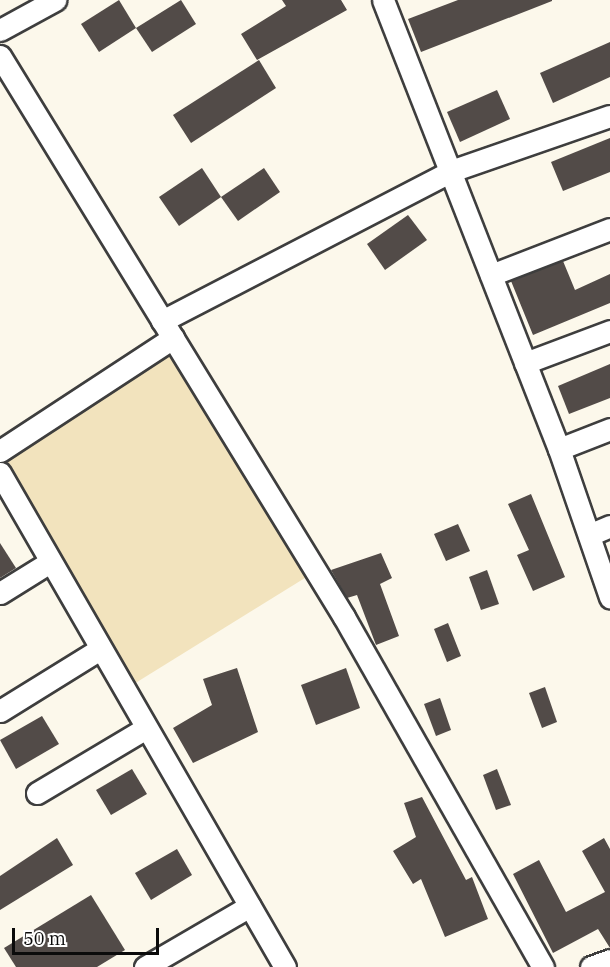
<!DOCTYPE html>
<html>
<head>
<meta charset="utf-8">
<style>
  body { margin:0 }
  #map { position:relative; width:610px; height:967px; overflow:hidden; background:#fcf8eb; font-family:"IBM Plex Serif",serif }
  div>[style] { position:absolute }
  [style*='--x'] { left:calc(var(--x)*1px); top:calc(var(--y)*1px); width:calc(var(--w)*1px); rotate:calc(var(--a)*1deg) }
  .sand>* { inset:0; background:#f2e3bd }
  .building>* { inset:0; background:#524b48 }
  .roads { filter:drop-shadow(2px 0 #3e3e3e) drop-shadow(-2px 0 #3e3e3e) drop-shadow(0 2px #3e3e3e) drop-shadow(0 -2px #3e3e3e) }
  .street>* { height:21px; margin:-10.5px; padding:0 10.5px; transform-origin:10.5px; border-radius:10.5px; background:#fff }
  span { translate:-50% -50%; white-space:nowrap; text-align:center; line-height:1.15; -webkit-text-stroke:6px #fff; paint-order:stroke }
  .scale { position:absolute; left:12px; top:928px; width:147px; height:27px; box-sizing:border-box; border:3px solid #0b0b0b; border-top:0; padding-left:8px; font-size:18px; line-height:21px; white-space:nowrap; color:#0b0b0b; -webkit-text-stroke:4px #fff; paint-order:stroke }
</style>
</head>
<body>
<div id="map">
  <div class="sand">
    <i style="clip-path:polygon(173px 338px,313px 573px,129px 687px,0 471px,0 451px)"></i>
  </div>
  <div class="building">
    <i style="clip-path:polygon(119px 0,136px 28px,99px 52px,81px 24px)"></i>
    <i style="clip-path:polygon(181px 0,196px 24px,152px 52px,136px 28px)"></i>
    <i style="clip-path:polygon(282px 0,341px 0,347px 10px,257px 60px,241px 34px,286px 6px)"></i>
    <i style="clip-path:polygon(458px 0,552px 0,552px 1px,421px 52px,408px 19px)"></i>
    <i style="clip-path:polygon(610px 42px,610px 77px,553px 103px,540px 73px)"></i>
    <i style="clip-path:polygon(259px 60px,276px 88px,191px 143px,173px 115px)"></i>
    <i style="clip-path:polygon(497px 90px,510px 119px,460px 142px,447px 112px)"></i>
    <i style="clip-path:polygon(610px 138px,610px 172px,563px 191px,551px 162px)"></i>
    <i style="clip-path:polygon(202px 168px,221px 197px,179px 226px,159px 197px)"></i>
    <i style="clip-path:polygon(264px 168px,280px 192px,238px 221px,221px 197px)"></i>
    <i style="clip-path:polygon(408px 215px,427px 240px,385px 270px,367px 244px)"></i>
    <i style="clip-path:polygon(563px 261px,575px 290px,610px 274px,610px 303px,533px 335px,511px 281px)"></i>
    <i style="clip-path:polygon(610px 364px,610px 398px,569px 414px,558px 386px)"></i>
    <i style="clip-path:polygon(531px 494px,565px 577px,533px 591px,517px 555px,529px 550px,508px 504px)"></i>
    <i style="clip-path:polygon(458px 524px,470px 551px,446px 561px,434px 534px)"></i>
    <i style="clip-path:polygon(0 543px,16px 568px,0 578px)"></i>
    <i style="clip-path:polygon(381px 553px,392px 578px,380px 584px,399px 636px,376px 645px,357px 595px,347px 598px,331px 570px)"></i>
    <i style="clip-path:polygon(487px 570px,499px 604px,481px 610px,469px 577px)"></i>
    <i style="clip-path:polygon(448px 623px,461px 656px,447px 662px,434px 629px)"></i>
    <i style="clip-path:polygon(237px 668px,258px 732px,193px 763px,173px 728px,212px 705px,203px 679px)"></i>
    <i style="clip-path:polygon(346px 668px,360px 708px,316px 725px,301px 685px)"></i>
    <i style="clip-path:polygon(545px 687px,557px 722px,542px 728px,529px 693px)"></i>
    <i style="clip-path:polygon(440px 698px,451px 730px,436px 736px,424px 704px)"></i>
    <i style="clip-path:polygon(42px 716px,59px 744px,16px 769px,0 740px)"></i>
    <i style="clip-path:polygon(132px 769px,147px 794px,111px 815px,96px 790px)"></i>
    <i style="clip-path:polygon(497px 769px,511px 805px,496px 810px,483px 775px)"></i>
    <i style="clip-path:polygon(422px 797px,466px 880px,472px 877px,488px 919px,445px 937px,421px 879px,413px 884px,393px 851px,416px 837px,404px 803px)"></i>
    <i style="clip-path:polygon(57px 838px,73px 865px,0 910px,0 876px)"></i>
    <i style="clip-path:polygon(604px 838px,610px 849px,610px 948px,598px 929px,553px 953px,513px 874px,539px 860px,566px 912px,605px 892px,582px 851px)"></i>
    <i style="clip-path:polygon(177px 849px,192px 875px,151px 900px,135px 873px)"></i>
    <i style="clip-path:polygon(91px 895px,125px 950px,97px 967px,16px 967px,4px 948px)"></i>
  </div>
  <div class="roads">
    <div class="street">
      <i style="--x:383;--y:0;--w:482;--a:68.6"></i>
      <i style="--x:559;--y:449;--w:157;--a:71"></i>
      <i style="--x:0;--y:30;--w:63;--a:-28.6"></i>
      <i style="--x:0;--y:56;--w:658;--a:58.48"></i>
      <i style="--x:344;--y:617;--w:403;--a:60.4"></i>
      <i style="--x:491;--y:275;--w:128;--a:-21.1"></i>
      <i style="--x:162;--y:321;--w:326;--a:-27.4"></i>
      <i style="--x:451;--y:171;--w:168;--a:-19.1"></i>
      <i style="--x:525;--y:363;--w:91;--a:-20.6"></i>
      <i style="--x:559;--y:449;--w:55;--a:-21.4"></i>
      <i style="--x:0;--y:451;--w:207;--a:-33.2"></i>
      <i style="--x:0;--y:473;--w:570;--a:60.02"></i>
      <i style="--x:589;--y:535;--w:23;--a:-23"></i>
      <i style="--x:0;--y:593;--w:59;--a:-31.8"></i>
      <i style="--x:0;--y:711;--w:118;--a:-31.8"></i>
      <i style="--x:37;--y:793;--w:127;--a:-30.8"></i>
      <i style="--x:145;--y:967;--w:121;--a:-30.2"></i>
      <i style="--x:591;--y:967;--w:20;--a:-20"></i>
    </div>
  </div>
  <div class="scale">50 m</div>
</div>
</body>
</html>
